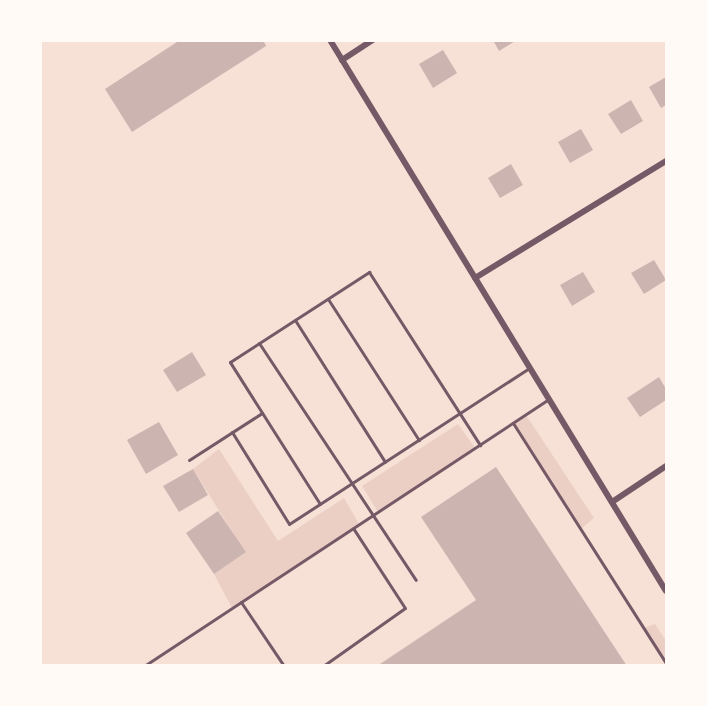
<!DOCTYPE html>
<html>
<head>
<meta charset="utf-8">
<style>
  body { margin:0 }
  #map { position:relative; width:707px; height:706px; overflow:hidden; background:#f7e1d7; font-family:"Open Sans",sans-serif }
  div>[style] { position:absolute }
  [style*='--x'] { left:calc(var(--x)*1px); top:calc(var(--y)*1px); width:calc(var(--w)*1px); rotate:calc(var(--a)*1deg) }
  .green>* { inset:0; background:#ebcfc5 }
  .building>* { inset:0; background:#ccb4b1 }
  .service>* { height:3px; margin:-1.5px; padding:0 1.5px; transform-origin:1.5px; border-radius:1.5px; background:#755966 }
  .minor>* { height:6px; margin:-3px; padding:0 3px; transform-origin:3px; border-radius:3px; background:#755966 }
  span { translate:-50% -50%; white-space:nowrap; text-align:center; line-height:1.15; -webkit-text-stroke:4.5px #fffaf5; paint-order:stroke }
  .frame { position:absolute; inset:0; border:42px solid #fffaf5; pointer-events:none }
</style>
</head>
<body>
<div id="map">
  <div class="green">
    <i style="clip-path:polygon(526px 415px,594px 518px,581px 529px,513px 423px)"></i>
    <i style="clip-path:polygon(458px 424px,475px 448px,378px 512px,362px 486px)"></i>
    <i style="clip-path:polygon(219px 449px,278px 541px,344px 498px,359px 524px,232px 608px,214px 574px,245px 552px,193px 469px)"></i>
    <i style="clip-path:polygon(655px 624px,666px 641px,666px 663px,644px 628px)"></i>
  </div>
  <div class="building">
    <i style="clip-path:polygon(180px 40px,263px 40px,266px 46px,132px 132px,105px 89px)"></i>
    <i style="clip-path:polygon(493px 40px,517px 40px,499px 51px)"></i>
    <i style="clip-path:polygon(443px 50px,457px 73px,433px 88px,419px 64px)"></i>
    <i style="clip-path:polygon(666px 77px,666px 105px,661px 108px,649px 87px)"></i>
    <i style="clip-path:polygon(631px 100px,643px 121px,621px 134px,608px 114px)"></i>
    <i style="clip-path:polygon(581px 129px,593px 150px,570px 163px,558px 142px)"></i>
    <i style="clip-path:polygon(511px 164px,523px 185px,500px 198px,488px 178px)"></i>
    <i style="clip-path:polygon(654px 260px,666px 280px,644px 294px,631px 273px)"></i>
    <i style="clip-path:polygon(583px 272px,595px 292px,572px 306px,560px 285px)"></i>
    <i style="clip-path:polygon(192px 352px,206px 375px,177px 392px,163px 370px)"></i>
    <i style="clip-path:polygon(659px 377px,666px 389px,666px 400px,640px 417px,627px 398px)"></i>
    <i style="clip-path:polygon(159px 422px,178px 455px,146px 474px,127px 440px)"></i>
    <i style="clip-path:polygon(496px 467px,627px 666px,377px 666px,476px 600px,421px 517px)"></i>
    <i style="clip-path:polygon(193px 469px,208px 495px,179px 512px,163px 486px)"></i>
    <i style="clip-path:polygon(218px 511px,246px 552px,214px 574px,186px 533px)"></i>
  </div>
  <div class="service">
    <i style="--x:328;--y:299;--w:168;--a:57.2"></i>
    <i style="--x:295;--y:320;--w:168;--a:57.6"></i>
    <i style="--x:259;--y:343;--w:284;--a:56.5"></i>
    <i style="--x:513;--y:423;--w:285;--a:57.5"></i>
    <i style="--x:232;--y:432;--w:108;--a:58.2"></i>
    <i style="--x:289;--y:524;--w:286;--a:-33"></i>
    <i style="--x:189;--y:460;--w:87;--a:-32.8"></i>
    <i style="--x:320;--y:504;--w:168;--a:-122.4"></i>
    <i style="--x:230;--y:362;--w:166;--a:-32.9"></i>
    <i style="--x:369;--y:272;--w:206;--a:57.3"></i>
    <i style="--x:241;--y:602;--w:77;--a:56.1"></i>
    <i style="--x:144;--y:666;--w:484;--a:-33.4"></i>
    <i style="--x:323;--y:666;--w:100;--a:-35.3"></i>
    <i style="--x:405;--y:608;--w:95;--a:-123"></i>
  </div>
  <div class="minor">
    <i style="--x:330;--y:40;--w:645;--a:58.63"></i>
    <i style="--x:342;--y:60;--w:37;--a:-33"></i>
    <i style="--x:475;--y:278;--w:224;--a:-31.5"></i>
    <i style="--x:612;--y:502;--w:65;--a:-33.7"></i>
  </div>
  <div class="frame"></div>
</div>
</body>
</html>
